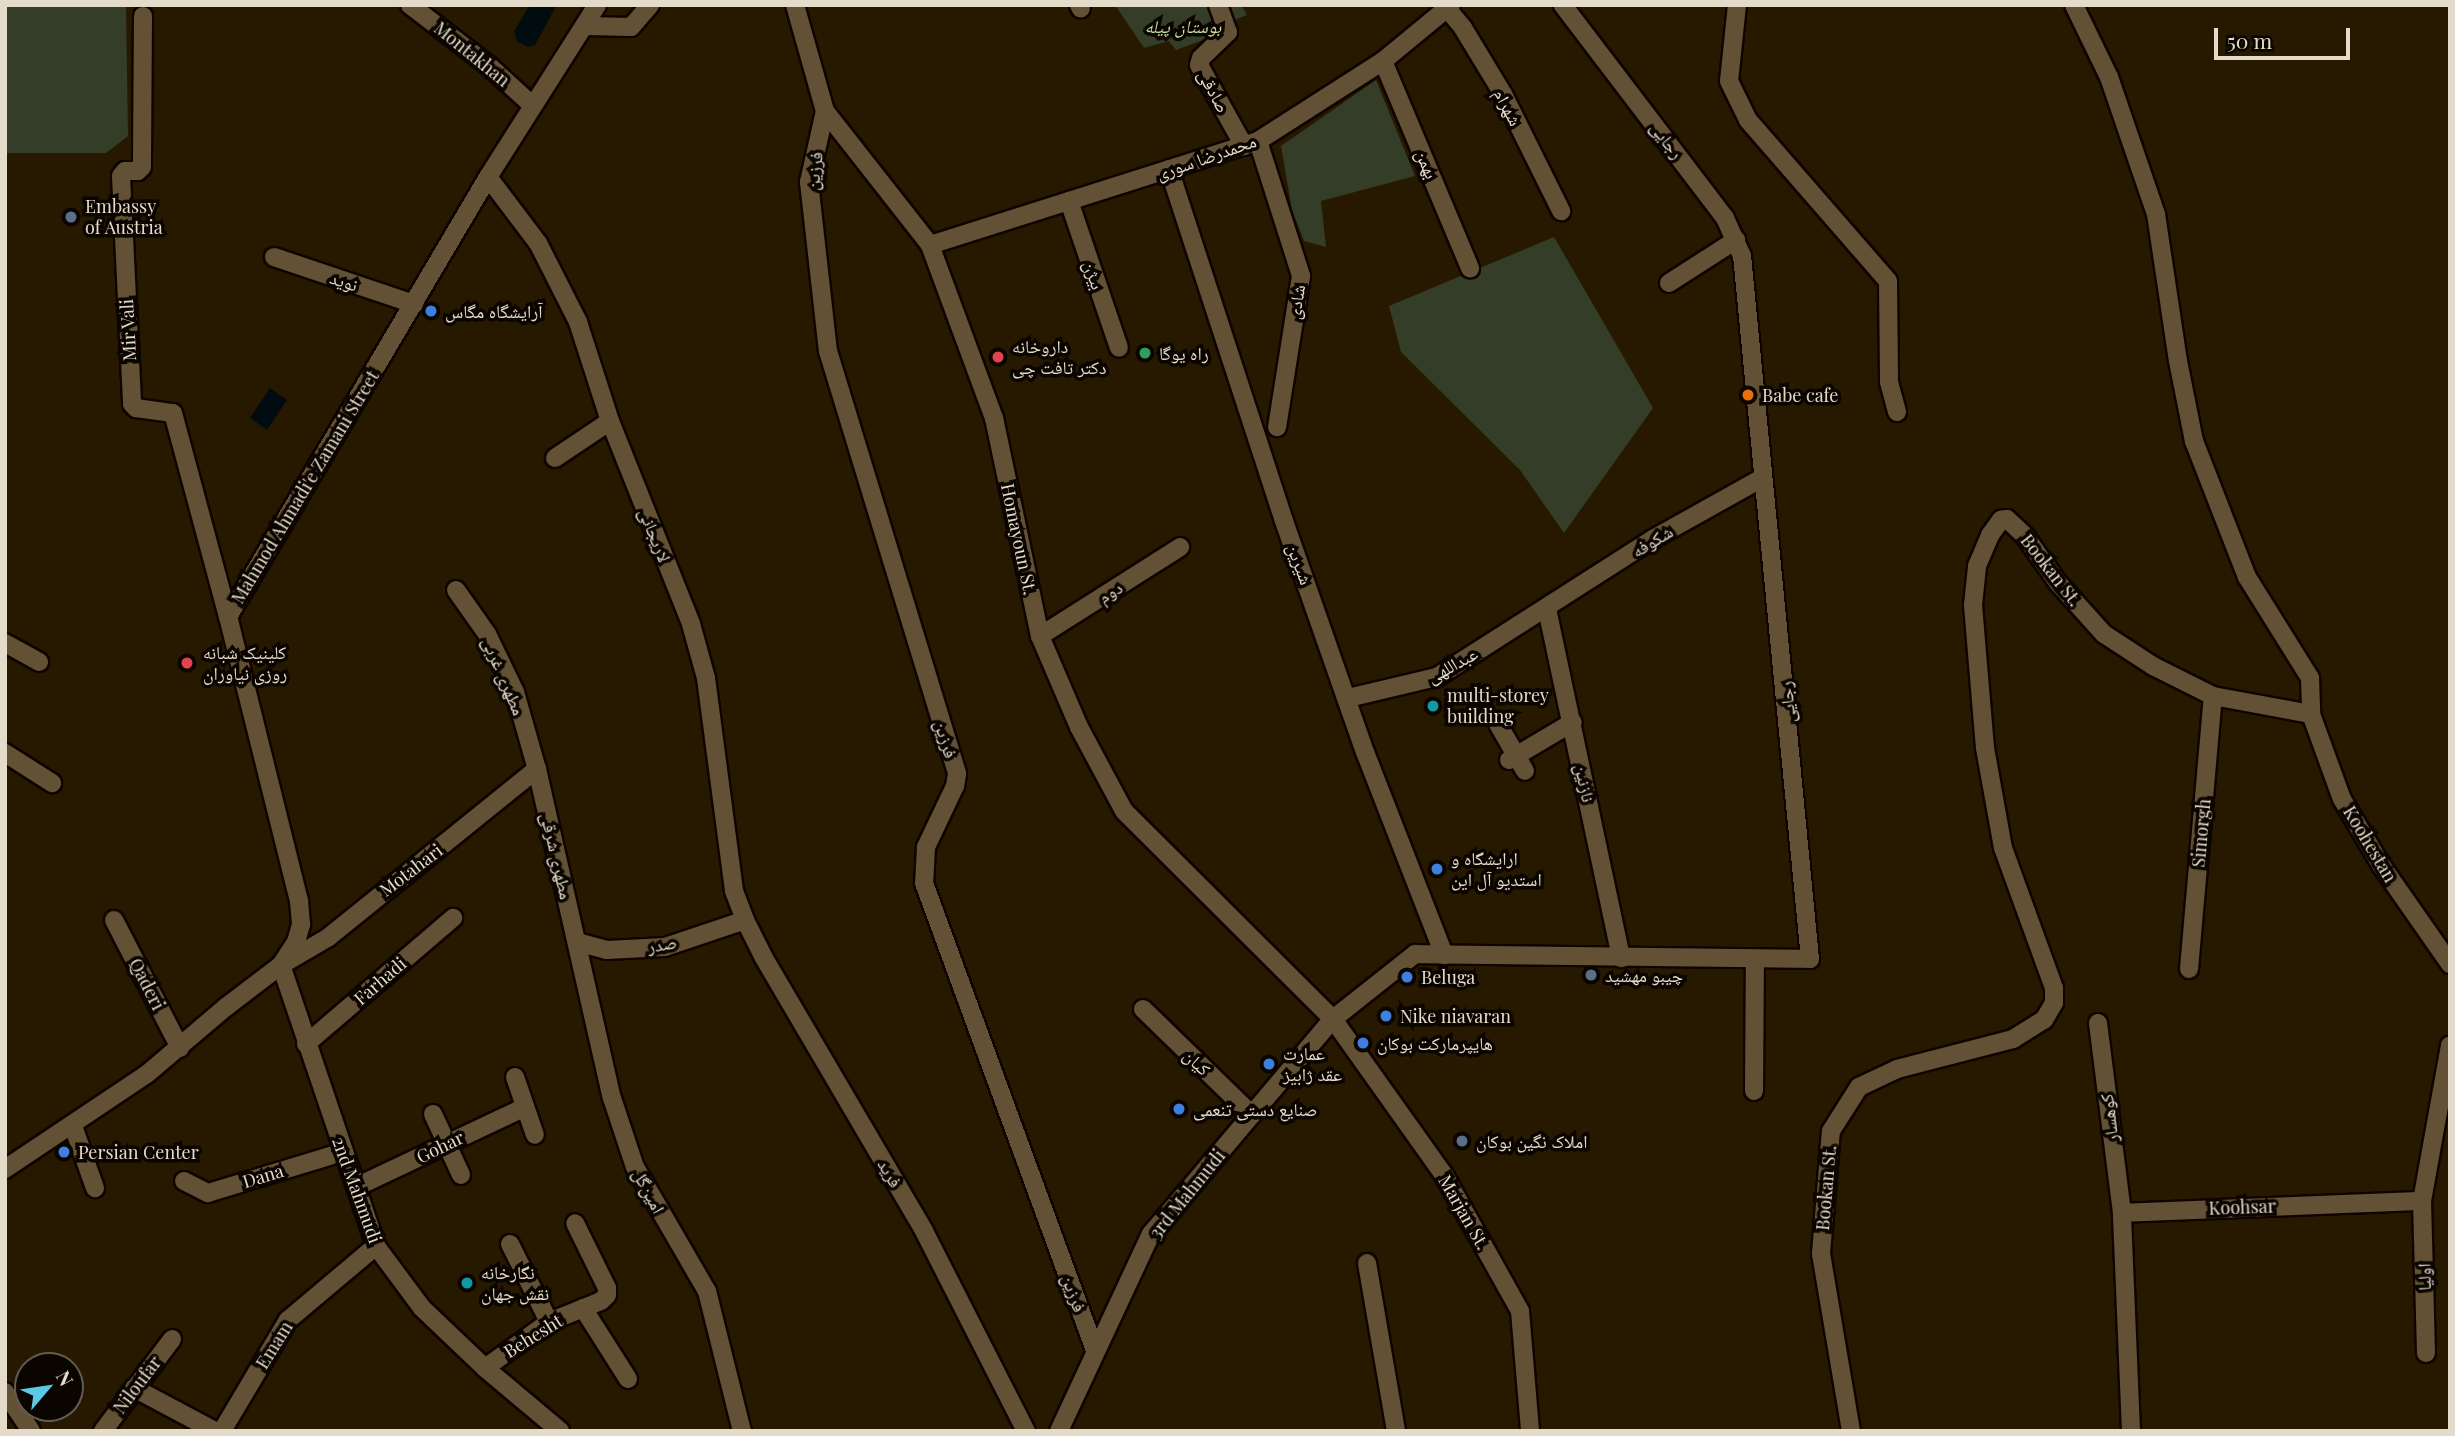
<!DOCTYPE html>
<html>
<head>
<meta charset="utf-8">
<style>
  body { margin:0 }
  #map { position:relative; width:2455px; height:1436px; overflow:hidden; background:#271800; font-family:"Playfair Display","Noto Naskh Arabic",serif }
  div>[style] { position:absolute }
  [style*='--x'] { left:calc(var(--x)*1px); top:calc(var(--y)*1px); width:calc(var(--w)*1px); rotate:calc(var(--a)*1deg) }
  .green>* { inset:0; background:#343d27 }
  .water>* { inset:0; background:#000c10 }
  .roads { filter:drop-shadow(2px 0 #0f0400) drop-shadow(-2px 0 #0f0400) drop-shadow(0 2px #0f0400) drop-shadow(0 -2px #0f0400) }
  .minor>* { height:18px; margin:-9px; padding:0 9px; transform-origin:9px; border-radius:9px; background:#625134 }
  .dots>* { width:19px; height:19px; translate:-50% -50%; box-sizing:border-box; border:4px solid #0b0500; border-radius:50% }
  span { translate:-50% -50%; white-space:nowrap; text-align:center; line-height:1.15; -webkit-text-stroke:7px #0b0500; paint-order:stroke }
  .park-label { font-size:18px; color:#c7dea4; font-style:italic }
  .street-label { font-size:18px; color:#e5dbcb }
  .poi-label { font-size:18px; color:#e5dbcb }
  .left { translate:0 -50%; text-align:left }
  .frame { position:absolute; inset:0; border:7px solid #e5dbcb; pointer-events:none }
  .north { position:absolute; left:14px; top:1352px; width:70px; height:70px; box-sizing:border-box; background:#0b0500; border:2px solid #625b51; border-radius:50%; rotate:61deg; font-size:19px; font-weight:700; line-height:28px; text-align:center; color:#e5dbcb }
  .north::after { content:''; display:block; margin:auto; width:24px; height:32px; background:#5ac8e6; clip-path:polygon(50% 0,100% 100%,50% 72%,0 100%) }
  .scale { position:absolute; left:2214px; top:28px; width:136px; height:32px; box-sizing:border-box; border:4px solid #e5dbcb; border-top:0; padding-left:9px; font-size:21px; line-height:24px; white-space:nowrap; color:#e5dbcb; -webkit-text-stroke:5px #0b0500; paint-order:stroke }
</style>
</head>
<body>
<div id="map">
  <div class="green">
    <i style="clip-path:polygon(5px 5px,126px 5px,128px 136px,106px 153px,5px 153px)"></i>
    <i style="clip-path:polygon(1115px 5px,1241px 5px,1247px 15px,1229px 22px,1225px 32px,1176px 50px,1169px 41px,1144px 48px)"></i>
    <i style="clip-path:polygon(1376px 80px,1415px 176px,1321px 201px,1326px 247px,1304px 241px,1292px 210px,1281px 146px)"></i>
    <i style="clip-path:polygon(1554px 237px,1653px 408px,1564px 533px,1520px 470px,1401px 352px,1389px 306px)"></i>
  </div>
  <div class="water">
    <i style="clip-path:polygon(530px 5px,556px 6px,535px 45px,528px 47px,517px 41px,514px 31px)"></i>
    <i style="clip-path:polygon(270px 388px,287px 400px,267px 430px,250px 418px)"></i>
  </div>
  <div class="roads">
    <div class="minor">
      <i style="--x:410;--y:5;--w:97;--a:37.5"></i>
      <i style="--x:487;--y:64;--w:61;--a:42.3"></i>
      <i style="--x:795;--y:5;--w:110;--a:74.2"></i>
      <i style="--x:825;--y:111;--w:170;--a:51.9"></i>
      <i style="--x:930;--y:245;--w:184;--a:69.7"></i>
      <i style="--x:994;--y:418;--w:223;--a:78.1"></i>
      <i style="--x:1040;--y:636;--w:99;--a:66.8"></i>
      <i style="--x:1079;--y:727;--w:95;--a:61.8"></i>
      <i style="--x:1124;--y:811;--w:295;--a:44.9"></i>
      <i style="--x:1333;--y:1019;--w:191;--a:54.6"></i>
      <i style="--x:1444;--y:1175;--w:156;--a:60.8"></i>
      <i style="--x:1520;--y:1311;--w:120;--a:85.2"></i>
      <i style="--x:1079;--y:5;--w:4;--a:63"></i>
      <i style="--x:1218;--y:5;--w:29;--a:70"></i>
      <i style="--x:1228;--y:32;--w:37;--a:136"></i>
      <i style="--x:1201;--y:58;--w:7;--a:106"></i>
      <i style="--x:1199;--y:65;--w:93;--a:60.9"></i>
      <i style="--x:1444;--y:5;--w:30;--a:50"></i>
      <i style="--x:1463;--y:28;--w:77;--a:58.8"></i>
      <i style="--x:1503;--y:94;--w:131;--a:63.6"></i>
      <i style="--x:1737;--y:5;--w:76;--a:96"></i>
      <i style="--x:1729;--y:81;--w:43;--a:64"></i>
      <i style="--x:1748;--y:120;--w:213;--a:49"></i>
      <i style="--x:1888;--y:281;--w:101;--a:89.4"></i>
      <i style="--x:1889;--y:382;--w:31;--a:75"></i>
      <i style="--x:2074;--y:5;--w:80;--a:64.1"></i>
      <i style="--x:2109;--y:77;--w:145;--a:71.1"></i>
      <i style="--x:2156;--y:214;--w:149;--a:81.5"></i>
      <i style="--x:2178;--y:361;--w:82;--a:78.7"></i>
      <i style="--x:2194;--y:441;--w:146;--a:68.7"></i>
      <i style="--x:2247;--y:577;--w:119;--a:58"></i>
      <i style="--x:2310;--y:678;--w:36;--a:88"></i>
      <i style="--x:2311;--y:714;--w:90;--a:70"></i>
      <i style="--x:2342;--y:799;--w:77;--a:59.4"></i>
      <i style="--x:2381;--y:865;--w:121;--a:55.1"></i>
      <i style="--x:143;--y:16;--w:151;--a:90.4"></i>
      <i style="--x:142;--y:167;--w:6;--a:135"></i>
      <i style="--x:138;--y:171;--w:13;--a:180"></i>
      <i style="--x:125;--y:171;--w:6;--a:129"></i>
      <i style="--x:121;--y:176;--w:228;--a:87.2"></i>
      <i style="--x:132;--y:404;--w:6;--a:45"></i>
      <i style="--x:136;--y:408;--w:37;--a:8"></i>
      <i style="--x:173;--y:413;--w:211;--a:74.9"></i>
      <i style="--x:585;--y:26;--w:46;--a:1.2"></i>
      <i style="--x:631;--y:27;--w:29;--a:-49"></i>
      <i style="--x:1383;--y:61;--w:225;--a:67.2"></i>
      <i style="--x:825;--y:111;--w:73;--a:102.7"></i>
      <i style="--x:809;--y:182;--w:170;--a:83.6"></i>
      <i style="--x:828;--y:351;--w:442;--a:73"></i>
      <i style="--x:957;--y:774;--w:12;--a:99"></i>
      <i style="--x:955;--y:786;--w:68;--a:115.4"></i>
      <i style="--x:926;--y:847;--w:36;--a:93"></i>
      <i style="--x:924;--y:883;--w:497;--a:69.9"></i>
      <i style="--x:1258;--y:141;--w:142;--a:72.3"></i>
      <i style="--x:1301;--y:276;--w:153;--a:99"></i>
      <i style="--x:1169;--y:169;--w:370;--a:71.9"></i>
      <i style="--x:1284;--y:521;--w:245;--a:70.7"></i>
      <i style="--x:1365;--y:752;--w:218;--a:68.7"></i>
      <i style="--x:488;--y:177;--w:83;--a:52.9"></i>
      <i style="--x:538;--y:243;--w:89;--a:63.1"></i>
      <i style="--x:578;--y:322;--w:104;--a:72.1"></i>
      <i style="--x:610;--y:421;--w:219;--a:68.2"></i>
      <i style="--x:691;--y:624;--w:56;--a:74.5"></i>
      <i style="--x:706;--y:678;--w:215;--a:82.5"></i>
      <i style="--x:734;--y:891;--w:31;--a:69"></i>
      <i style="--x:745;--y:920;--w:42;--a:63.4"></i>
      <i style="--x:764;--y:958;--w:316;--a:59.6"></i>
      <i style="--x:924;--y:1231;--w:225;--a:63"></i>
      <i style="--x:1069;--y:201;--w:155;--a:71.2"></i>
      <i style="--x:930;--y:245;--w:344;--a:-17.6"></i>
      <i style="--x:1258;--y:141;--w:148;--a:-32.6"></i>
      <i style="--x:1383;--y:61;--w:88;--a:-39.5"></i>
      <i style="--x:274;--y:257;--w:148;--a:18.6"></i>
      <i style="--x:1669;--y:283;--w:80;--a:-32.7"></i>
      <i style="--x:555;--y:458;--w:66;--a:-33.9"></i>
      <i style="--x:456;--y:590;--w:54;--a:54.8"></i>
      <i style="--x:487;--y:634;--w:64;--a:64.2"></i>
      <i style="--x:515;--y:692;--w:80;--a:74.1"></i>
      <i style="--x:537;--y:769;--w:337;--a:77.2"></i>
      <i style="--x:612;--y:1098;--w:73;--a:71.6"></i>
      <i style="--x:635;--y:1167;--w:143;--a:59.9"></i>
      <i style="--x:707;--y:1291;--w:144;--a:76"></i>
      <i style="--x:1547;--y:609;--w:357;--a:78"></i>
      <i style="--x:1040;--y:636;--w:166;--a:-32.4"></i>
      <i style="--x:5;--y:643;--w:39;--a:29"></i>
      <i style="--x:1348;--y:698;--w:91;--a:-13.3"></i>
      <i style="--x:1437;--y:677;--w:256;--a:-32.6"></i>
      <i style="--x:1653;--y:539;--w:125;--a:-29.2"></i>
      <i style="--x:1498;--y:724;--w:54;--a:60.1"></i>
      <i style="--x:5;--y:753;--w:56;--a:32.6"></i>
      <i style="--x:1509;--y:760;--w:74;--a:-30.7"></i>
      <i style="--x:537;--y:769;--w:267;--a:141.1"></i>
      <i style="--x:329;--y:937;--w:56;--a:149.7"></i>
      <i style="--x:281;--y:965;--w:297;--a:71.3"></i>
      <i style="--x:376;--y:1246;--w:77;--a:53.4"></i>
      <i style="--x:422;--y:1308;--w:87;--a:43.6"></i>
      <i style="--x:485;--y:1368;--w:98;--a:40"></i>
      <i style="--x:114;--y:920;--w:144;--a:62.7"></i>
      <i style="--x:577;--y:942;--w:31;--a:15"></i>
      <i style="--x:607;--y:950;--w:58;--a:-3"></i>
      <i style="--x:665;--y:947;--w:84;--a:-18.6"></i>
      <i style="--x:2189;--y:969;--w:274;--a:-85"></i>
      <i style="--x:1143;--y:1009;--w:152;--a:44.2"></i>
      <i style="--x:2098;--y:1023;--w:192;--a:82.8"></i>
      <i style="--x:306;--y:1044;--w:194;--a:-40.6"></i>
      <i style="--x:515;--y:1077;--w:61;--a:71"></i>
      <i style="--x:1754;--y:1091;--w:132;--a:-89.6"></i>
      <i style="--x:433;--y:1114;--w:67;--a:65.3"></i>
      <i style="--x:73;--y:1126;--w:66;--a:70.5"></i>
      <i style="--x:5;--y:1169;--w:171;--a:-33.8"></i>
      <i style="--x:147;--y:1074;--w:104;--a:-40.3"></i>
      <i style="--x:226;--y:1007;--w:69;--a:-37.4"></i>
      <i style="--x:281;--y:965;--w:27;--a:-57"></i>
      <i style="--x:296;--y:942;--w:19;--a:-74"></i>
      <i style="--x:301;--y:924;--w:23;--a:-95"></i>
      <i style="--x:299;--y:901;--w:293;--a:-104"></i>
      <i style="--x:228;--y:617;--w:511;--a:-59.42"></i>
      <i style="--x:488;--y:177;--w:204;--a:-57.6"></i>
      <i style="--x:184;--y:1181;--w:27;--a:27"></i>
      <i style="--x:208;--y:1193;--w:141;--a:-16.9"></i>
      <i style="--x:356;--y:1187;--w:187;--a:-25.3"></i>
      <i style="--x:510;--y:1244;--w:87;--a:63.4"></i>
      <i style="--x:1367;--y:1263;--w:170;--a:80.2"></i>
      <i style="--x:583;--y:1308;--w:84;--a:57.6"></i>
      <i style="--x:2426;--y:1353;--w:152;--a:-91.5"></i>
      <i style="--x:2422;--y:1201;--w:158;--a:-79.8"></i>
      <i style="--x:485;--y:1368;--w:79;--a:-35.7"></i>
      <i style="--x:549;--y:1322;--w:56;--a:-22"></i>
      <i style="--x:601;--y:1301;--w:8;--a:-45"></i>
      <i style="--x:607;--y:1295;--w:7;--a:-90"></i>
      <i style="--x:607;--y:1288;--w:72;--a:-116.2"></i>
      <i style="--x:134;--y:1388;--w:92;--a:28"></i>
      <i style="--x:5;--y:1392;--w:47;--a:56.3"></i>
      <i style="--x:103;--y:1431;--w:115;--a:-53.1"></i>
      <i style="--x:222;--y:1431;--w:129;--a:-59.3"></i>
      <i style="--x:288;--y:1320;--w:115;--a:-40.1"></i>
      <i style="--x:1059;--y:1431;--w:217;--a:-65"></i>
      <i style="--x:1151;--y:1234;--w:282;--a:-49.8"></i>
      <i style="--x:1333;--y:1019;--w:105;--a:-38.4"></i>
      <i style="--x:1415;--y:954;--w:395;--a:0.7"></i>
      <i style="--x:1810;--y:959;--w:706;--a:-95.52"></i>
      <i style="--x:1742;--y:256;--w:42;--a:-114.1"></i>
      <i style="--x:1725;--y:218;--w:268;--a:-127.3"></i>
      <i style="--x:1851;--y:1431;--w:180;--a:-99.6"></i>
      <i style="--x:1821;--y:1254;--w:123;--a:-85.4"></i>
      <i style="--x:1831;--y:1131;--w:52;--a:-57.5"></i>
      <i style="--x:1859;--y:1087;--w:42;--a:-25.3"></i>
      <i style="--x:1897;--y:1069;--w:120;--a:-14.5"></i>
      <i style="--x:2013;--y:1039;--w:36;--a:-32"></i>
      <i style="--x:2044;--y:1020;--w:20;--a:-60"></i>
      <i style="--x:2054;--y:1003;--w:15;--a:-90"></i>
      <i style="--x:2054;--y:988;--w:149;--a:-110"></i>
      <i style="--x:2003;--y:848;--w:102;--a:-100.2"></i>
      <i style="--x:1985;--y:748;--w:144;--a:-94.8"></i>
      <i style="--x:1973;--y:605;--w:39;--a:-84"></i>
      <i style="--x:1977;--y:566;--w:34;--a:-67"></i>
      <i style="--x:1990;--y:535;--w:19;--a:-54"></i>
      <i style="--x:2001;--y:520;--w:6;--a:-9"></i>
      <i style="--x:2007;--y:519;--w:25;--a:43"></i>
      <i style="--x:2025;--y:536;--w:57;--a:54.9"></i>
      <i style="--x:2058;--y:583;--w:69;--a:48"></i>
      <i style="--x:2104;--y:634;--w:59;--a:33.1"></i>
      <i style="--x:2153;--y:666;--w:67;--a:26.6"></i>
      <i style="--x:2213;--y:696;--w:100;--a:10.4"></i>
      <i style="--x:2131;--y:1431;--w:218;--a:-92.4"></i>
      <i style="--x:2122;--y:1213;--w:300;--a:-2.3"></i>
    </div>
  </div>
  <div class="dots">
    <i style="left:71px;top:217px;background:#5c6f8a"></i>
    <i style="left:431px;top:311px;background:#3f7fe0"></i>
    <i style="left:1145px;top:353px;background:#2e9e5b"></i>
    <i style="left:998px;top:357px;background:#e0444e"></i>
    <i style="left:1748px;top:395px;background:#e8710a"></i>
    <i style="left:187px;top:663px;background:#e0444e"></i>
    <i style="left:1433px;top:706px;background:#0f9aa8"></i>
    <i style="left:1437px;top:869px;background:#3f7fe0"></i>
    <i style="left:1591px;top:975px;background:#5c6f8a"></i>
    <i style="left:1407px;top:977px;background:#3f7fe0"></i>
    <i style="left:1386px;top:1016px;background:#3f7fe0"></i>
    <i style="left:1363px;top:1043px;background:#3f7fe0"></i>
    <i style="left:1269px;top:1064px;background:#3f7fe0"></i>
    <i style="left:1179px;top:1109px;background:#3f7fe0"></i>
    <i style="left:1462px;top:1141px;background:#5c6f8a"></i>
    <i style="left:64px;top:1152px;background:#3f7fe0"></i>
    <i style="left:467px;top:1283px;background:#0f9aa8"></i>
  </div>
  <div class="park-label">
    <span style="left:1183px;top:26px">بوستان پیله</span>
  </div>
  <div class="street-label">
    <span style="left:472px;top:54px;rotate:39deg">Montakhan</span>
    <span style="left:1214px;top:91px;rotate:62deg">صادقی</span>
    <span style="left:1508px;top:107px;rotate:62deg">شهرام</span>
    <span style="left:1667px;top:140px;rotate:53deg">رجایی</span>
    <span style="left:1206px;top:157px;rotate:-19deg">محمدرضا سوری</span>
    <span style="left:1427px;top:164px;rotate:67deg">بهمن</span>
    <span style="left:814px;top:171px;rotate:-83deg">فرزین</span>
    <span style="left:1094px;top:275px;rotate:71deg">بیژن</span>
    <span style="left:344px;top:281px;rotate:18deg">نوید</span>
    <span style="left:1296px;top:302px;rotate:-81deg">شادی</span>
    <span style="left:128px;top:330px;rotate:-93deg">Mir Vali</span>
    <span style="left:305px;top:487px;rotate:-59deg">Mahmod Ahmadi'e Zamani Street</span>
    <span style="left:655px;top:535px;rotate:68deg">لاریجانی</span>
    <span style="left:1019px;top:539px;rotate:78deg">Homayoun St.</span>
    <span style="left:1652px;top:541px;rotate:-31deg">شکوفه</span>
    <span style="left:1300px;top:564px;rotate:70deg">شیرین</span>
    <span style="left:2051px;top:570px;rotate:52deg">Bookan St.</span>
    <span style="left:1110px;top:592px;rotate:-32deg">دوم</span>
    <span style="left:1452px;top:665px;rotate:-29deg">عبداللهی</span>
    <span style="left:504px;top:676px;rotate:67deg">مطهری غربی</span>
    <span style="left:1787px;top:702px;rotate:-95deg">رجایی</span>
    <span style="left:946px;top:739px;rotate:73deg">فرزین</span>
    <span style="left:1585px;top:783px;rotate:78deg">نازنین</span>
    <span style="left:2201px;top:833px;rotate:-85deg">Simorgh</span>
    <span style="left:2370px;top:844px;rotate:59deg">Koohestan</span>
    <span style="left:557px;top:856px;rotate:77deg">مطهری شرقی</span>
    <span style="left:411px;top:870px;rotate:-37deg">Motahari</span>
    <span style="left:662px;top:944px;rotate:-10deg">صدر</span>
    <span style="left:380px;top:981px;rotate:-41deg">Farhadi</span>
    <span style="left:147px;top:984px;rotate:63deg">Qaderi</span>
    <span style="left:1197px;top:1062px;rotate:44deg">کیان</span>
    <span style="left:2109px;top:1118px;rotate:-97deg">کوهسار</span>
    <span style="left:440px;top:1147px;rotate:-26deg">Gohar</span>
    <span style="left:890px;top:1173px;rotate:60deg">فرید</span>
    <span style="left:263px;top:1176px;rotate:-17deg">Dana</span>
    <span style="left:1826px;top:1188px;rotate:-85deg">Bookan St.</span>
    <span style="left:357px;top:1190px;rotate:70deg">2nd Mahmudi</span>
    <span style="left:649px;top:1191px;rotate:62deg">امین‌گل</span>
    <span style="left:1187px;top:1194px;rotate:-51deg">3rd Mahmudi</span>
    <span style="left:2242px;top:1207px;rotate:-2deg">Koohsar</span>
    <span style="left:1464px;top:1212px;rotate:60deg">Marjan St.</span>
    <span style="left:2424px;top:1277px;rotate:-91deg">اولیا</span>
    <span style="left:1074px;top:1293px;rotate:70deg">فرزین</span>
    <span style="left:533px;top:1336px;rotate:-32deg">Behesht</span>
    <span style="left:274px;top:1345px;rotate:-58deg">Emam</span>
    <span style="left:137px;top:1385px;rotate:-53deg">Niloufar</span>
  </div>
  <div class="poi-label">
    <span class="left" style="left:85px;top:217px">Embassy<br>of Austria</span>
    <span class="left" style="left:445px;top:311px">آرایشگاه مگاس</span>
    <span class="left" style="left:1012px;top:357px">داروخانه<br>دکتر تافت چی</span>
    <span class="left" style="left:1159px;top:353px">راه یوگا</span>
    <span class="left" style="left:1762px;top:395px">Babe cafe</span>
    <span class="left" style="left:203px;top:663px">کلینیک شبانه<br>روزی نیاوران</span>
    <span class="left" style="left:1447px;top:706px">multi-storey<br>building</span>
    <span class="left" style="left:1451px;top:869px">ارایشگاه و<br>استدیو آل این</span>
    <span class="left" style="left:1605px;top:975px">چیبو مهشید</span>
    <span class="left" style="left:1421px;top:977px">Beluga</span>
    <span class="left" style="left:1400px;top:1016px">Nike niavaran</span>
    <span class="left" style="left:1377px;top:1043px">هایپرمارکت بوکان</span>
    <span class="left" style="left:1283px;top:1064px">عمارت<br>عقد ژابیز</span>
    <span class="left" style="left:1193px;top:1109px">صنایع دستی تنعمی</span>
    <span class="left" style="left:1476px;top:1141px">املاک نگین بوکان</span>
    <span class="left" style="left:78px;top:1152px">Persian Center</span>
    <span class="left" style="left:481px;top:1283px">نگارخانه<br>نقش جهان</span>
  </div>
  <div class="frame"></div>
  <div class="north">N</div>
  <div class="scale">50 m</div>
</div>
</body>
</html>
